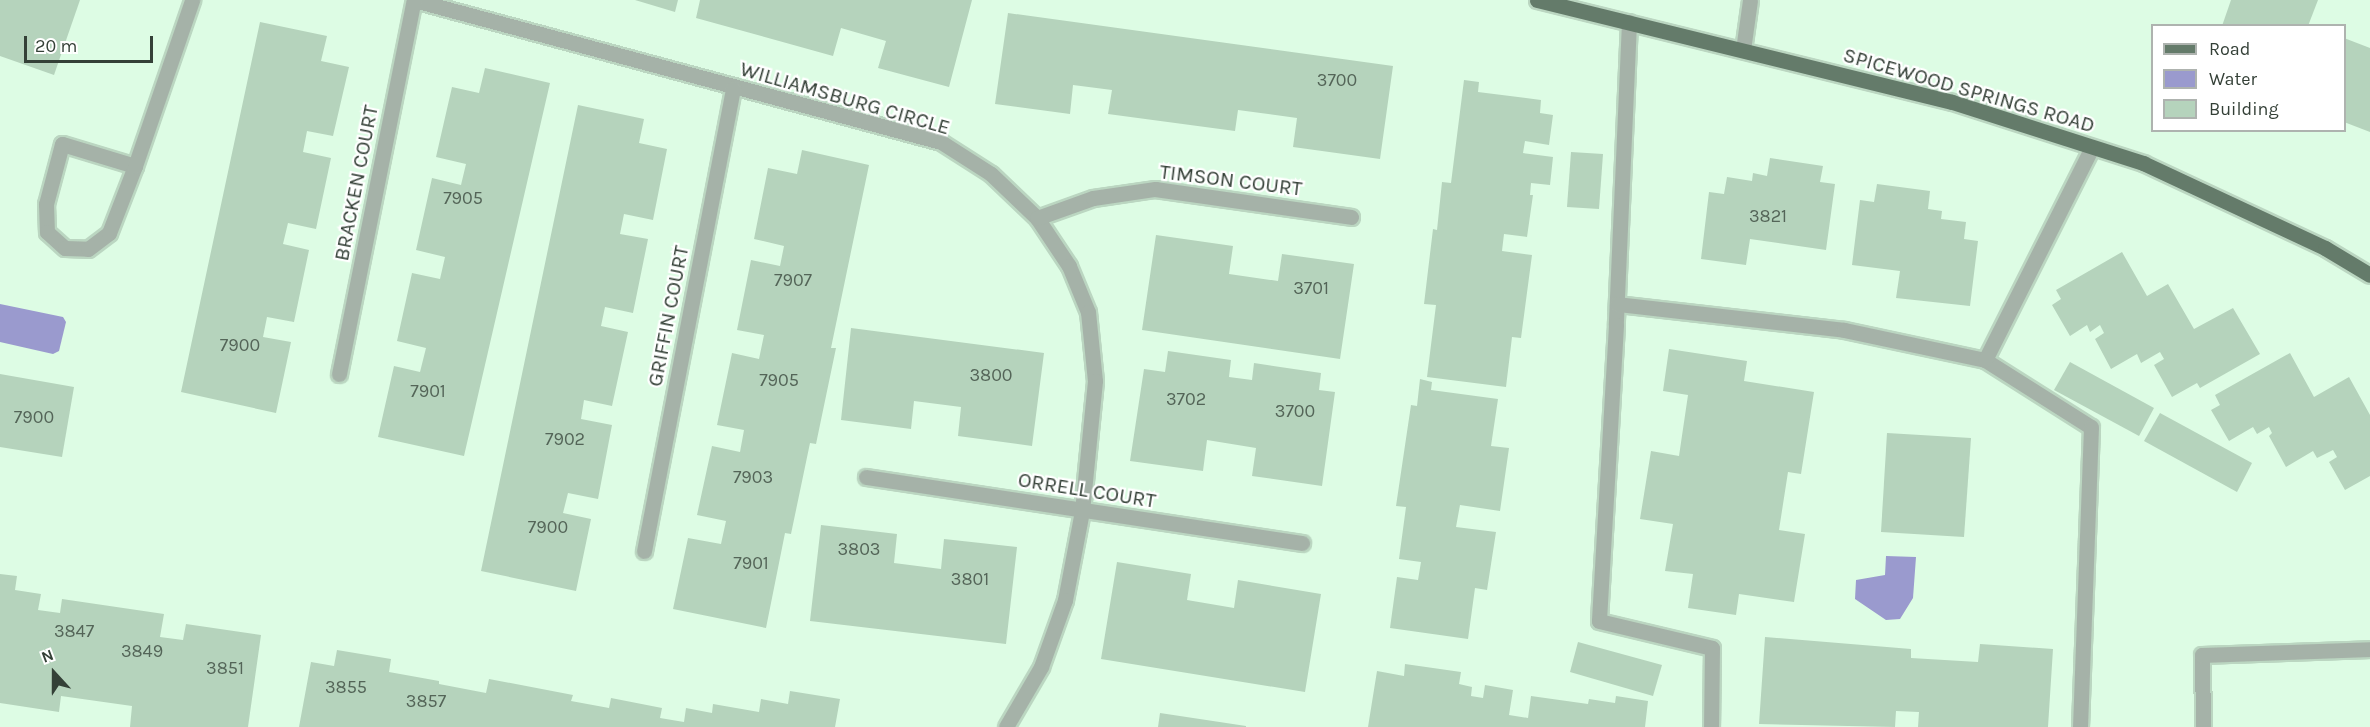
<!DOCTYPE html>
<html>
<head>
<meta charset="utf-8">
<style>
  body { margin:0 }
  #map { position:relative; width:2370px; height:727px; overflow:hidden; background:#ddfce4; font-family:Karla,sans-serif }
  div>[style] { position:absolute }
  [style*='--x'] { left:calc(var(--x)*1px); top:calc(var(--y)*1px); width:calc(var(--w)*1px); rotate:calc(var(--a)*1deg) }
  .water>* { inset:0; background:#9a9ace }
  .building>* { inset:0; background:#b5d3bc }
  .roads { filter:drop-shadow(2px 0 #bbd6c1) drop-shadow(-2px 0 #bbd6c1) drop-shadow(0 2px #bbd6c1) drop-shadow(0 -2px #bbd6c1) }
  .minor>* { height:15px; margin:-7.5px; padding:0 7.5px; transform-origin:7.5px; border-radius:7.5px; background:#a5b2a8 }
  .major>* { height:15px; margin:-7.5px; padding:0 7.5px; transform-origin:7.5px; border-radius:7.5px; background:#647b6a }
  span { translate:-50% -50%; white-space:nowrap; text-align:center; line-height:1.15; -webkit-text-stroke:4.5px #fff; paint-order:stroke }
  .number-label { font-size:18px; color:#546558 }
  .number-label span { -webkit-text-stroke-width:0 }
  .street-label { font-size:21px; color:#344037 }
  .legend { position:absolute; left:2151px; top:24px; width:195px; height:108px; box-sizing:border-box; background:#fff; border:2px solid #aeb3af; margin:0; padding:8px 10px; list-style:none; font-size:18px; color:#344037 }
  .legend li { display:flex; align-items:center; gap:12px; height:30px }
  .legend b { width:30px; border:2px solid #aeb3af }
  .north { position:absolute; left:24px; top:643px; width:60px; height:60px; -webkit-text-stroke:4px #fff; paint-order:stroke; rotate:339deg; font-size:16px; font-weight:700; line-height:24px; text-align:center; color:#344037 }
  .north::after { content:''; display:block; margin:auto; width:21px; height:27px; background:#344037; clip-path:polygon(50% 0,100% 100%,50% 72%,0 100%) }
  .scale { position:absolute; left:24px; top:36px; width:129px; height:27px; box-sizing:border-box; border:3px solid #344037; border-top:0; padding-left:8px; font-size:18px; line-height:21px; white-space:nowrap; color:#344037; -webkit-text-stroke:4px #fff; paint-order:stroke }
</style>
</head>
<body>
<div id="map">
  <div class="water">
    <i style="clip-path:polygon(0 304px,63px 317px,66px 322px,59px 351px,53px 354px,0 342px)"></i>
    <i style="clip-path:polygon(1886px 556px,1916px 557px,1913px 598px,1900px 619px,1886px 620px,1855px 599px,1856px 580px,1885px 575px)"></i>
  </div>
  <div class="building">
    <i style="clip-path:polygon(0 0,80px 0,54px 75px,0 56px)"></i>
    <i style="clip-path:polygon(635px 0,678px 0,675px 12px)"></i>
    <i style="clip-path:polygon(700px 0,972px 0,949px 87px,878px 68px,886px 41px,841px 28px,833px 56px,696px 18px)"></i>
    <i style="clip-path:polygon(2231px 0,2318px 0,2308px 26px,2222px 26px)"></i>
    <i style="clip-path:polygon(1008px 13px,1393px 66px,1380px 159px,1293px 147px,1297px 118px,1238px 110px,1235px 131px,1108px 114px,1112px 90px,1073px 85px,1070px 114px,995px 104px)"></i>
    <i style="clip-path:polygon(260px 22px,327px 36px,321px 61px,349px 67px,333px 136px,307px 131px,303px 152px,331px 158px,316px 229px,288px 223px,283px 244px,309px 250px,294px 322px,267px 317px,263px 337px,291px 342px,276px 413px,181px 392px)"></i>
    <i style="clip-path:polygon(2344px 38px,2370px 48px,2370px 132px,2344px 122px)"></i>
    <i style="clip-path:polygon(485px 68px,550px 83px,464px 456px,378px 437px,394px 366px,420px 372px,426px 348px,397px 341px,412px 273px,440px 279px,445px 257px,416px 250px,432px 178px,461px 185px,466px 164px,436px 157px,452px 87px,479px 93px)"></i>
    <i style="clip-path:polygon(1464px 80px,1479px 82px,1478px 92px,1541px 100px,1540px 113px,1553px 115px,1549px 145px,1525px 141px,1523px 153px,1553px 157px,1550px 185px,1531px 183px,1530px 195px,1533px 195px,1527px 237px,1504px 234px,1502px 251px,1532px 255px,1521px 338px,1512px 337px,1506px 387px,1427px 377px,1436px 305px,1424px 304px,1433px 229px,1437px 230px,1442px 182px,1451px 183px)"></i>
    <i style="clip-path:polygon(578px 105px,644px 119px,639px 143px,667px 149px,653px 220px,624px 214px,620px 234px,648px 239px,633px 313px,605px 307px,601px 326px,628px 332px,612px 406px,584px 400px,581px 419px,612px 425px,598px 499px,568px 493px,563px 513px,591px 519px,576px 591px,481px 571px)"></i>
    <i style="clip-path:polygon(802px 150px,869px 165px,831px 348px,836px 348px,816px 444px,810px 443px,791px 534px,785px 533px,766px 628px,673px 609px,688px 538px,721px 544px,726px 521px,697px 515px,712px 446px,740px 452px,744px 430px,717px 425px,732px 353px,759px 359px,764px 335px,737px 330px,751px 260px,780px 266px,784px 246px,754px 239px,768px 168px,797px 174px)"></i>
    <i style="clip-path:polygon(1571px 152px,1603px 154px,1599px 209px,1567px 207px)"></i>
    <i style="clip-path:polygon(1770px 158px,1823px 166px,1820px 182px,1835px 184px,1826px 250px,1750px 239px,1746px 265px,1701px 259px,1709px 192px,1724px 194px,1727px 177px,1752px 181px,1753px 173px,1767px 176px)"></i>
    <i style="clip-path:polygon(1877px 184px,1930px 191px,1928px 209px,1942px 211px,1941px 219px,1966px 222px,1964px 239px,1978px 241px,1970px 306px,1896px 298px,1900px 271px,1852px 265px,1860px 200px,1874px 202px)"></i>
    <i style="clip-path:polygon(1156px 235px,1233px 246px,1229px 274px,1278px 281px,1282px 254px,1354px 264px,1340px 359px,1142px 330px)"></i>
    <i style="clip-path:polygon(2122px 252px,2147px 296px,2168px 284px,2194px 329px,2233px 308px,2260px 354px,2200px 388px,2197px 383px,2172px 397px,2154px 365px,2164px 359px,2160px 352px,2141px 363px,2137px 354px,2111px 369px,2095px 339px,2104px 333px,2100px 325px,2090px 332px,2087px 325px,2070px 336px,2052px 305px,2061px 299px,2056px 290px)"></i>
    <i style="clip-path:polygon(851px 328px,1044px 353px,1032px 446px,958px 436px,961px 407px,914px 401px,911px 429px,841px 420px)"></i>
    <i style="clip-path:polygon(1669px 349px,1747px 361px,1744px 381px,1814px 392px,1801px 474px,1788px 472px,1779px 530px,1805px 534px,1794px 602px,1739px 594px,1736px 615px,1688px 608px,1693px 574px,1665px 571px,1673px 524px,1640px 519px,1651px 451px,1679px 456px,1688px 395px,1663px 391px)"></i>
    <i style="clip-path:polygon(1168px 351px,1231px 360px,1229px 377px,1252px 380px,1254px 363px,1321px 373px,1319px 390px,1335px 392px,1322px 486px,1252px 476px,1256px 448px,1207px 440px,1203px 471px,1130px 461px,1144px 369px,1165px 372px)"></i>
    <i style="clip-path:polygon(2290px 353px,2314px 397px,2349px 377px,2370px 415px,2370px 476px,2345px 490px,2329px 462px,2337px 457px,2333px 450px,2317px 458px,2313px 451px,2286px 467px,2269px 436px,2272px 433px,2269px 427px,2257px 434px,2253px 427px,2229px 441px,2211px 410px,2220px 405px,2215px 395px)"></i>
    <i style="clip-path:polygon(2070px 362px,2154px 408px,2139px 436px,2054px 390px)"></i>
    <i style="clip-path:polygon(0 374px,74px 387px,62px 457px,0 447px)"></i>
    <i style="clip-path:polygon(1420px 379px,1432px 382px,1431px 390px,1498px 399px,1491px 446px,1509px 448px,1500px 511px,1460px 505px,1456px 527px,1496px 532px,1487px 590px,1475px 588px,1468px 639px,1390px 628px,1397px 577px,1418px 580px,1421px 562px,1399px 559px,1406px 507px,1396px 506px,1411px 405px,1417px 406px)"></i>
    <i style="clip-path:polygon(2160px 413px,2252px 463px,2237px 492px,2144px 441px)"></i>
    <i style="clip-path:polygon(1887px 433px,1971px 438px,1964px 537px,1881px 532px)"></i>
    <i style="clip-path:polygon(821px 525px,897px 534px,894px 563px,941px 569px,944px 539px,1017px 547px,1006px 644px,810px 621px)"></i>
    <i style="clip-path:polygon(1117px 562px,1191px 574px,1187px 600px,1234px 608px,1238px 580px,1321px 594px,1305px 692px,1101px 659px)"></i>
    <i style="clip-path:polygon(0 574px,17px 576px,15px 590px,41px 594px,38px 610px,60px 613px,62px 599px,164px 614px,160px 637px,183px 640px,186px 624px,261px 635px,248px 727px,130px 727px,132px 706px,61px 696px,59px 712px,0 703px)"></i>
    <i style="clip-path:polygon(1765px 637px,1911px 649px,1911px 658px,1978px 662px,1980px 644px,2053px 649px,2048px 727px,1918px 727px,1919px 712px,1896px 711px,1895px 727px,1759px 724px)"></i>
    <i style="clip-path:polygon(1578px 642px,1662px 665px,1653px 696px,1570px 672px)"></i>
    <i style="clip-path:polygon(337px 650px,391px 659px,389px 672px,439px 681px,439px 684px,486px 693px,489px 679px,573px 695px,571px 701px,609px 708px,611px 698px,662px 708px,660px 718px,684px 722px,686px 708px,712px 713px,713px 704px,759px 712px,761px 699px,788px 704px,790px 691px,840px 699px,835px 727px,299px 727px,311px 662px,334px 666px)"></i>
    <i style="clip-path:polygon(1405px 664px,1461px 672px,1459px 684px,1472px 687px,1471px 696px,1483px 698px,1485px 685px,1513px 690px,1509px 715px,1528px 718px,1531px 696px,1588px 704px,1589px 699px,1615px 703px,1616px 696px,1648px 701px,1645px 727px,1368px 727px,1377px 671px,1404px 676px)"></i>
    <i style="clip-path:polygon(1160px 713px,1246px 726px,1246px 727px,1158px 727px)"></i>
  </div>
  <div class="roads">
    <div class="minor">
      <i style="--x:414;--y:0;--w:546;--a:15.08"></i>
      <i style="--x:941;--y:142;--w:59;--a:32.6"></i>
      <i style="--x:991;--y:174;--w:64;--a:43.7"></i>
      <i style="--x:1037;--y:218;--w:58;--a:56.3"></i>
      <i style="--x:1069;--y:266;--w:50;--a:67.6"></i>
      <i style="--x:1088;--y:312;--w:69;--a:84.2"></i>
      <i style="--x:1095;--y:381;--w:131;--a:95.7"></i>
      <i style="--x:1082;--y:511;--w:91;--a:100.8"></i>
      <i style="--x:1065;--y:600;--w:71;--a:109.7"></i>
      <i style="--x:1041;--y:667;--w:69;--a:120.3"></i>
      <i style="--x:1629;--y:22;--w:303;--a:92.5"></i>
      <i style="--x:1616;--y:325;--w:296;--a:93.3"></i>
      <i style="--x:1599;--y:621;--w:116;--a:13.4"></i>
      <i style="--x:1712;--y:648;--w:79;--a:90.7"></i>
      <i style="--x:1743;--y:50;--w:50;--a:-82"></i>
      <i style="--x:135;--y:166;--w:76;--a:-163.2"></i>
      <i style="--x:62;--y:144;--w:62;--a:104.9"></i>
      <i style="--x:46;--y:204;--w:28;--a:88"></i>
      <i style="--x:47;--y:232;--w:24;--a:42"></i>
      <i style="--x:65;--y:248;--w:23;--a:2"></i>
      <i style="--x:88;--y:249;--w:26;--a:-37"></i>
      <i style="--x:109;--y:233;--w:72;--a:-68.8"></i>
      <i style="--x:135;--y:166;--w:176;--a:-71"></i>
      <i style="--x:1037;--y:218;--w:59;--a:-19.7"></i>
      <i style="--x:1093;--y:198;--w:63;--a:-8.3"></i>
      <i style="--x:1155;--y:189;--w:198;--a:8.1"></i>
      <i style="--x:1617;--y:304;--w:228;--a:6.5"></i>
      <i style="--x:1844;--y:330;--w:144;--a:12"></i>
      <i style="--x:1985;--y:360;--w:125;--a:32.3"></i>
      <i style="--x:2091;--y:427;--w:300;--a:92.1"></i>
      <i style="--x:1985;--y:360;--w:238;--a:-63.3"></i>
      <i style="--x:339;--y:374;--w:381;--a:-78.7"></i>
      <i style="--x:866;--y:477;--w:441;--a:8.6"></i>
      <i style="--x:644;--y:551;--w:471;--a:-79.1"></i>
      <i style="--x:2203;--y:727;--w:72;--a:-90.8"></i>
      <i style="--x:2202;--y:655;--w:168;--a:-2"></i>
    </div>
    <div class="major">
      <i style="--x:1537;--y:0;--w:427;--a:13.8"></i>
      <i style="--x:1952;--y:102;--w:201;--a:17.7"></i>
      <i style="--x:2143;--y:163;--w:201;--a:25"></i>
      <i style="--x:2325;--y:248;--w:52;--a:31"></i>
    </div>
  </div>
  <div class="number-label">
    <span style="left:1337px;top:80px">3700</span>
    <span style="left:463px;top:198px">7905</span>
    <span style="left:1768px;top:216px">3821</span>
    <span style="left:793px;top:280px">7907</span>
    <span style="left:1311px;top:288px">3701</span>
    <span style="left:240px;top:345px">7900</span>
    <span style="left:991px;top:375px">3800</span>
    <span style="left:779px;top:380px">7905</span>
    <span style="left:428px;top:391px">7901</span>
    <span style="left:1186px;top:399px">3702</span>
    <span style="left:1295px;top:411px">3700</span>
    <span style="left:34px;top:417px">7900</span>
    <span style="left:565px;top:439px">7902</span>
    <span style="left:753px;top:477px">7903</span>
    <span style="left:548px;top:527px">7900</span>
    <span style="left:859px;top:549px">3803</span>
    <span style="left:751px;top:563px">7901</span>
    <span style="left:970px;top:579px">3801</span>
    <span style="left:74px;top:631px">3847</span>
    <span style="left:142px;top:651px">3849</span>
    <span style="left:225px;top:668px">3851</span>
    <span style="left:346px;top:687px">3855</span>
    <span style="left:426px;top:701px">3857</span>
  </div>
  <div class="street-label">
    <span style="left:1969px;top:90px;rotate:16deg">SPICEWOOD SPRINGS ROAD</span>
    <span style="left:845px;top:98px;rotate:16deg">WILLIAMSBURG CIRCLE</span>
    <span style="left:1231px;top:180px;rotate:7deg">TIMSON COURT</span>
    <span style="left:356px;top:183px;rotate:-79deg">BRACKEN COURT</span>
    <span style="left:668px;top:316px;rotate:-79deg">GRIFFIN COURT</span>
    <span style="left:1087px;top:490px;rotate:9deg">ORRELL COURT</span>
  </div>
  <ul class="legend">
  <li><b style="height:8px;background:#647b6a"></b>Road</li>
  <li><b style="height:16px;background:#9a9ace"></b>Water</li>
  <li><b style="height:16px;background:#b5d3bc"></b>Building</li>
  </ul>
  <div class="north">N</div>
  <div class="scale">20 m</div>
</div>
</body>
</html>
